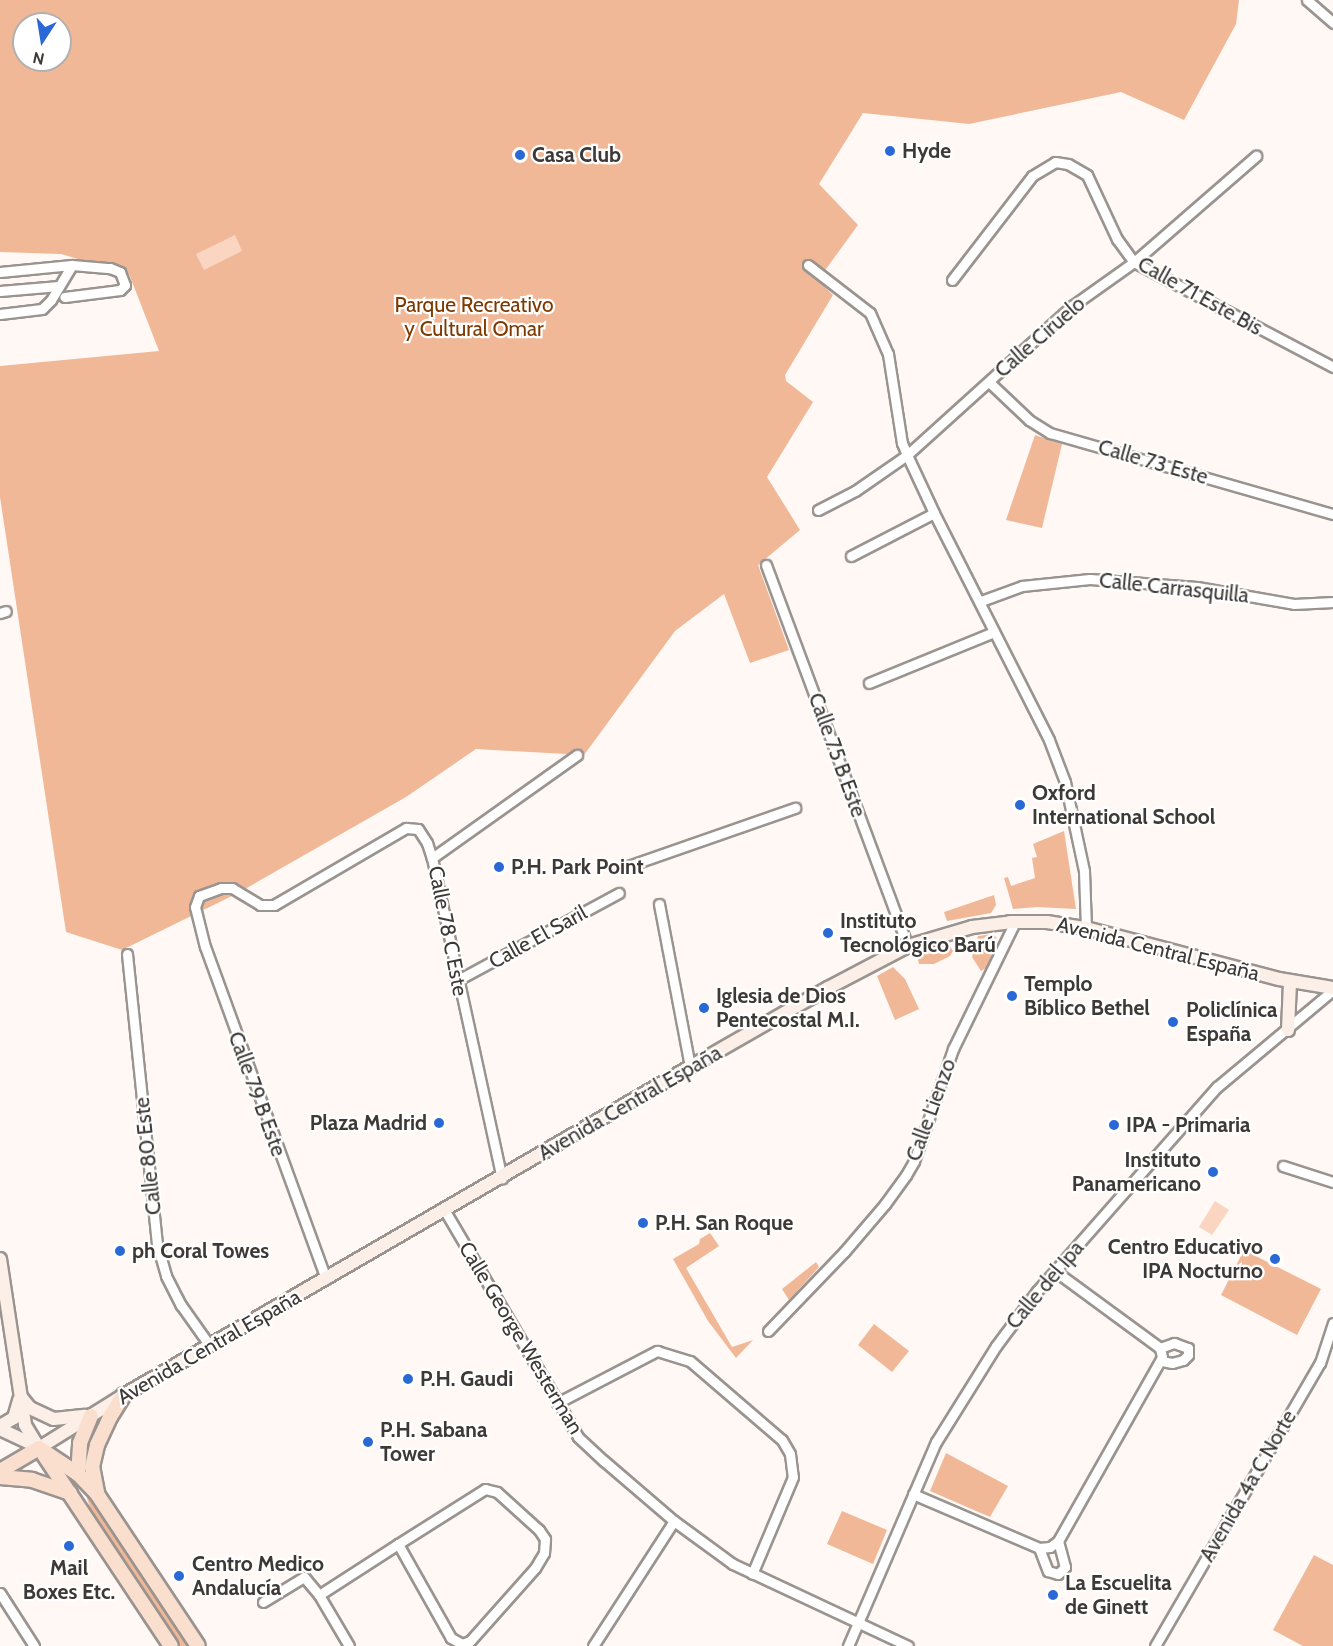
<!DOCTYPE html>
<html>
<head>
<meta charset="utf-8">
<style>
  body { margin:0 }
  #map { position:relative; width:1333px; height:1646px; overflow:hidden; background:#fff8f4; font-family:Cabin,sans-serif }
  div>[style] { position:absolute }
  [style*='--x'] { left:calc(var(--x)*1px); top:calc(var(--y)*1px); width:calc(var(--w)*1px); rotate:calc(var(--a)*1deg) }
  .green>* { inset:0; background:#f1b898 }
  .water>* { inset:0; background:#fad6c2 }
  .roads { filter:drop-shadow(2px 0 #9a9490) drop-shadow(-2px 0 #9a9490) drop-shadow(0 2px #9a9490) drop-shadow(0 -2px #9a9490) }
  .street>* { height:9px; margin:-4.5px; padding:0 4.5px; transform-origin:4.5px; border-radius:4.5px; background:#fff }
  .secondary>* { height:12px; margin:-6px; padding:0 6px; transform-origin:6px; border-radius:6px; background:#fcefe7 }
  .primary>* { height:14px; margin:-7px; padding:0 7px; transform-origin:7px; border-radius:7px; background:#fadfcf }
  .dots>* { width:16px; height:16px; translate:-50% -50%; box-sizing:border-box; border:3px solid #fff; border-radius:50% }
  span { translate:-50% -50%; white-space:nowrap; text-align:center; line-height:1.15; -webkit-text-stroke:4.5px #fff; paint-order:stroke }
  .poi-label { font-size:21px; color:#3c3937; font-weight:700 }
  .left { translate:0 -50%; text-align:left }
  .right { translate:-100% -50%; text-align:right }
  .street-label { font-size:21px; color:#3c3937 }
  .park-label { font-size:21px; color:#7d3901 }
  .north { position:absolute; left:12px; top:12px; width:60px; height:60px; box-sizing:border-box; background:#fff; border:2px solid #b1b0af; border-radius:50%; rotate:192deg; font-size:16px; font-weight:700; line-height:24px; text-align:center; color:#3c3937 }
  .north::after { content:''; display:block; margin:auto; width:21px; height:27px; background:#2a68d5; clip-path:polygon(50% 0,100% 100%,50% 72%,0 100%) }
</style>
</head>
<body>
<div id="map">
  <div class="green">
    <i style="clip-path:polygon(evenodd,0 0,1239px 0,1236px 24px,1184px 120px,1121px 92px,969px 124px,863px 113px,819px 184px,858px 225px,818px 280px,833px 295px,785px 375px,786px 381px,813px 402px,767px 477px,800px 530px,758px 565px,789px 650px,750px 663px,724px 594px,675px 631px,584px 755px,476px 749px,406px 797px,238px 893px,122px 950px,66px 932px,0 497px,0 366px,159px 351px,129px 274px,61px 254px,0 252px,0 0,24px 24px,60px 24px,60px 60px,24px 60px,24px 24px)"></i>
    <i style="clip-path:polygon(1035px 435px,1062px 444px,1042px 528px,1006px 520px)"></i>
    <i style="clip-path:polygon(1064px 831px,1076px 909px,1037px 907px,1013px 909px,1004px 878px,1008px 877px,1011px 886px,1035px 878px,1032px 858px,1037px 857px,1033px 844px)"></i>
    <i style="clip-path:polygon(994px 895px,996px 905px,991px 913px,947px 921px,944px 912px)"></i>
    <i style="clip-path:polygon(992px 934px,996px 937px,997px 943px,986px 968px,981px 971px,972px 957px,978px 936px)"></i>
    <i style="clip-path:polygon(949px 944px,953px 951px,950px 956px,934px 964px,919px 964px,917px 955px)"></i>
    <i style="clip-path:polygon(893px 967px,905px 979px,919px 1009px,895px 1020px,877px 976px)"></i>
    <i style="clip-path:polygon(710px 1233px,719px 1246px,686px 1268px,732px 1347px,753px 1340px,736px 1358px,708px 1321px,673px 1259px,699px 1244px,700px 1239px)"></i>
    <i style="clip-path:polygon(1244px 1250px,1321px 1289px,1297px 1335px,1221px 1295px)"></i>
    <i style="clip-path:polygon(816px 1262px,819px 1267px,789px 1300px,782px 1289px)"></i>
    <i style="clip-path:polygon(874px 1324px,909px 1351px,892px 1372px,858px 1345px)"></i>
    <i style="clip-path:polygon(946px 1453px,1008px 1486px,990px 1517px,930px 1491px)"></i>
    <i style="clip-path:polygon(90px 1495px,191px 1646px,178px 1646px,91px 1511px,87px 1498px)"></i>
    <i style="clip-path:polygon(842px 1511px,887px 1530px,873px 1564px,827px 1544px)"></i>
    <i style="clip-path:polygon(1314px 1555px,1333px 1565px,1333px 1646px,1303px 1646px,1273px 1630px)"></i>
  </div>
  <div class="water">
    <i style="clip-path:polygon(235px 235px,242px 251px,204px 270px,196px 254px)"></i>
    <i style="clip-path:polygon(1215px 1201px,1229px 1210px,1212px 1235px,1199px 1227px)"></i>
  </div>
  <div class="roads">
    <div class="street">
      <i style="--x:1307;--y:0;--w:35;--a:41"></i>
      <i style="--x:808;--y:265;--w:78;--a:37.7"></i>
      <i style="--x:870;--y:313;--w:45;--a:66.3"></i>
      <i style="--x:888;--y:354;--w:90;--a:81.1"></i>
      <i style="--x:902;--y:443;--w:13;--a:67"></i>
      <i style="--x:907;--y:455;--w:64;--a:65"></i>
      <i style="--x:934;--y:513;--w:254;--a:63.1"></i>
      <i style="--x:1049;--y:740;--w:45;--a:69.1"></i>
      <i style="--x:1065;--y:782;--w:91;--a:77.9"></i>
      <i style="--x:1084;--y:871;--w:57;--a:88"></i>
      <i style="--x:0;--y:272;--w:72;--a:-5.6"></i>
      <i style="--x:72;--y:265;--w:38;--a:5"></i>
      <i style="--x:110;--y:268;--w:11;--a:22"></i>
      <i style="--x:120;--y:272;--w:14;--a:69"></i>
      <i style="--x:125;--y:285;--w:7;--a:135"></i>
      <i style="--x:120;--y:290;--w:56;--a:172.9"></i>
      <i style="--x:952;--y:280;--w:131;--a:-52.4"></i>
      <i style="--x:1032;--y:176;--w:27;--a:-31"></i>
      <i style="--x:1055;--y:162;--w:13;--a:9"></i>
      <i style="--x:1068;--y:164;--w:22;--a:30"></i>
      <i style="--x:1087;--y:175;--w:71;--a:64.9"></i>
      <i style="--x:1117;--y:239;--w:29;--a:54"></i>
      <i style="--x:1134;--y:262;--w:225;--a:27.8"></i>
      <i style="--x:0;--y:291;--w:59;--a:-4.8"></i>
      <i style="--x:0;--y:314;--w:42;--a:-6.8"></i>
      <i style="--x:42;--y:309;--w:13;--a:-45"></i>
      <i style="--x:51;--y:300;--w:41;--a:-59"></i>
      <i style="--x:989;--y:382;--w:55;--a:43.5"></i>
      <i style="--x:1029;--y:420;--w:25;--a:32"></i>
      <i style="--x:1050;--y:433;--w:294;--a:16"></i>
      <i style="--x:818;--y:510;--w:42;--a:-27.2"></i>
      <i style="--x:855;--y:491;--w:63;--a:-34.7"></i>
      <i style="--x:907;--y:455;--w:222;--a:-42.1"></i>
      <i style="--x:1072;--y:306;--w:76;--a:-35.4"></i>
      <i style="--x:1134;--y:262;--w:162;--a:-41"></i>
      <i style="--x:851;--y:556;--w:93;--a:-27.4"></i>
      <i style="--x:766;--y:565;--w:407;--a:69.6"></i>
      <i style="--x:981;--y:601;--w:44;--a:-20.1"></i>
      <i style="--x:1022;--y:586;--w:68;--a:-5.9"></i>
      <i style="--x:1090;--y:579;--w:107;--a:4.3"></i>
      <i style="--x:1197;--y:587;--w:98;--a:9.9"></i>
      <i style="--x:1294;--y:604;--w:39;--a:-3"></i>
      <i style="--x:0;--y:613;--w:6;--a:-18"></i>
      <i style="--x:869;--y:683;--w:135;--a:-22.2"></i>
      <i style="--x:432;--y:858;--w:178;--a:-35.4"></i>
      <i style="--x:631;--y:865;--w:174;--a:-19.2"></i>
      <i style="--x:659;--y:904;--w:166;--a:79.2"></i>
      <i style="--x:127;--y:954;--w:292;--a:84.1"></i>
      <i style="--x:157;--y:1244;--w:33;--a:74"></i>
      <i style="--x:166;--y:1276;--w:33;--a:63"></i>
      <i style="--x:181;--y:1305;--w:50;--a:54.7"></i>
      <i style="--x:456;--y:981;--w:185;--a:-28.4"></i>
      <i style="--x:1283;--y:1166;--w:52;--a:17.7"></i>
      <i style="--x:445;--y:1211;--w:262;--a:59.5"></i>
      <i style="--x:578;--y:1437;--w:35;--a:43"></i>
      <i style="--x:604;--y:1461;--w:92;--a:40.6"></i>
      <i style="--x:674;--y:1521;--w:73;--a:36.1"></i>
      <i style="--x:733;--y:1564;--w:193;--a:25.1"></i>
      <i style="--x:326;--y:1279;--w:353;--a:-110"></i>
      <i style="--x:205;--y:947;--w:41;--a:-104"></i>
      <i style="--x:195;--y:907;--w:12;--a:-70"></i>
      <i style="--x:199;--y:896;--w:23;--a:-20"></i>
      <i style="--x:221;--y:888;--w:11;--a:0"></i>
      <i style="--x:232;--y:888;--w:33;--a:31"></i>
      <i style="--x:260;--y:905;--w:14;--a:0"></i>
      <i style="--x:274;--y:905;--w:153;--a:-30.3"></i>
      <i style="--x:406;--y:828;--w:12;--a:5"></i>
      <i style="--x:418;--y:829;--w:17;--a:57"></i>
      <i style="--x:427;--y:843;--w:16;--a:72"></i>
      <i style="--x:432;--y:858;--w:328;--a:77.7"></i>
      <i style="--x:768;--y:1331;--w:110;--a:-46.1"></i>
      <i style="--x:844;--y:1252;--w:63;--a:-49.5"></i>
      <i style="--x:885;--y:1204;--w:36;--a:-54"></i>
      <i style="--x:906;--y:1175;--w:16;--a:-60"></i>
      <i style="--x:914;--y:1161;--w:119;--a:-70.8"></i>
      <i style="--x:953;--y:1049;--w:141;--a:-64"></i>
      <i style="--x:1160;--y:1348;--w:15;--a:-20"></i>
      <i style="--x:1174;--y:1343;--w:15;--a:20"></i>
      <i style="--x:1188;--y:1348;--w:7;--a:90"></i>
      <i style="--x:1188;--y:1355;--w:7;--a:135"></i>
      <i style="--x:1183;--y:1360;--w:11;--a:165"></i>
      <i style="--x:1172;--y:1363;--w:10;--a:-169"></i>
      <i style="--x:557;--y:1403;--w:113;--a:-27.5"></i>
      <i style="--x:657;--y:1351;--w:34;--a:17"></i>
      <i style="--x:690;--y:1361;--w:121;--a:40.7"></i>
      <i style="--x:782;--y:1440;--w:16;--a:60"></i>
      <i style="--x:790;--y:1454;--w:23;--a:83"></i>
      <i style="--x:793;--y:1477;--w:105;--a:112.9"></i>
      <i style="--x:913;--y:1494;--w:137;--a:23.2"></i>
      <i style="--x:1039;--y:1548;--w:11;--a:-5"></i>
      <i style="--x:1050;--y:1547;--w:10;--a:-37"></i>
      <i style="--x:1058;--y:1541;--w:211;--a:-60.5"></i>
      <i style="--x:1162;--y:1357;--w:9;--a:-103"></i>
      <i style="--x:1160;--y:1348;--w:130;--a:-143.7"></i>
      <i style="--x:1039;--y:1548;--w:25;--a:69"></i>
      <i style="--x:1048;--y:1571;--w:10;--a:17"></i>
      <i style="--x:1058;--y:1574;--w:10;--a:-45"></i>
      <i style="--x:1065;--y:1567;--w:27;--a:-105"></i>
      <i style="--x:0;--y:1593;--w:63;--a:57.3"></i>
      <i style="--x:319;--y:1595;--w:94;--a:-32.8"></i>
      <i style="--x:398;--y:1544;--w:103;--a:-32.3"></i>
      <i style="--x:485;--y:1489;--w:12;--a:14"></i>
      <i style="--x:497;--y:1492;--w:57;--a:42.1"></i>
      <i style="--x:539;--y:1530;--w:11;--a:56"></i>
      <i style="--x:545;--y:1539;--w:14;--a:94"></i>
      <i style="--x:544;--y:1553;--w:17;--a:121"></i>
      <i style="--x:535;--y:1568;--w:98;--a:131.7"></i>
      <i style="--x:470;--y:1641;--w:9;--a:159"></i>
      <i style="--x:462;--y:1644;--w:13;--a:-151"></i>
      <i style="--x:451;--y:1638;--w:108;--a:-119.4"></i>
      <i style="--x:263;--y:1602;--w:48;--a:-31.4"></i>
      <i style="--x:304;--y:1577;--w:23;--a:50"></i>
      <i style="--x:319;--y:1595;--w:59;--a:59.5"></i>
      <i style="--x:593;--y:1646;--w:149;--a:-57.1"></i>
      <i style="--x:848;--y:1646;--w:222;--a:-66.7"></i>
      <i style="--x:936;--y:1442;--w:113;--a:-58"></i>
      <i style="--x:996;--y:1346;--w:69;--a:-53.3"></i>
      <i style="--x:1037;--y:1291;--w:272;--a:-48.6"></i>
      <i style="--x:1217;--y:1087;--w:151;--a:-39.9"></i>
      <i style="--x:1155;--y:1646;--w:328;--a:-59.8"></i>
      <i style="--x:1320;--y:1363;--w:42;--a:-72"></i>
    </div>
    <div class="secondary">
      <i style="--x:1288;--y:1030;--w:48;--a:-87.6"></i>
      <i style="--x:0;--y:1259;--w:168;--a:81.4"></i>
      <i style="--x:25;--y:1425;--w:27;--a:59"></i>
      <i style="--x:21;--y:1397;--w:14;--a:51"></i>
      <i style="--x:30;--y:1408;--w:26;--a:25"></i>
      <i style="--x:54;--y:1419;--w:31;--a:-6"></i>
      <i style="--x:0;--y:1426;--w:16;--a:-30"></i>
      <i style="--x:14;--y:1418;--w:19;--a:-74"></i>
      <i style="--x:0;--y:1429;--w:42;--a:25.3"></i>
      <i style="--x:39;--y:1448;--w:100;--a:-31.9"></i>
      <i style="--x:124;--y:1395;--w:654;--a:-30.09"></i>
      <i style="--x:690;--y:1067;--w:159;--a:-29.8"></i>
      <i style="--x:828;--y:988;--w:90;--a:-27.7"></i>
      <i style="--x:908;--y:946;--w:67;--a:-16.5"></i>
      <i style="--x:972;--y:927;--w:38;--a:-7"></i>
      <i style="--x:1010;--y:922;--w:37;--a:0"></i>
      <i style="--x:1047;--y:922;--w:39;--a:9"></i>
      <i style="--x:1086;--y:928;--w:200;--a:14.8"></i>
      <i style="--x:1279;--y:979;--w:55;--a:9.5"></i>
    </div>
    <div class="primary">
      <i style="--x:39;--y:1448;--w:47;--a:33.7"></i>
      <i style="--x:78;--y:1474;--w:28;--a:46"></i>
      <i style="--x:97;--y:1494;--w:182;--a:56.4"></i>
      <i style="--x:44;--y:1455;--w:229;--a:56.4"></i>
      <i style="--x:0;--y:1471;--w:45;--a:-30.5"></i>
      <i style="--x:78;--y:1474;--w:31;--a:-86"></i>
      <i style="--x:80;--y:1443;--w:29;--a:-68"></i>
      <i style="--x:0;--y:1477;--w:32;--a:5"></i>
      <i style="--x:32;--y:1480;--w:40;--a:18.9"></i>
      <i style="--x:97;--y:1492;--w:25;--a:-101"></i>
      <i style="--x:92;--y:1467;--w:23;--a:-77"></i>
      <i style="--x:97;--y:1445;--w:31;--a:-65"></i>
      <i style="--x:110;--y:1417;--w:26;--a:-58"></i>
    </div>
  </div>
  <div class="dots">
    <i style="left:890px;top:151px;background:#2a68d5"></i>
    <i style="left:520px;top:155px;background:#2a68d5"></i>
    <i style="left:1020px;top:805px;background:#2a68d5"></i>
    <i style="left:499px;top:867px;background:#2a68d5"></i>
    <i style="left:828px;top:933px;background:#2a68d5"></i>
    <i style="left:1012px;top:996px;background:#2a68d5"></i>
    <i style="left:704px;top:1008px;background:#2a68d5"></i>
    <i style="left:1173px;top:1022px;background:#2a68d5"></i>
    <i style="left:439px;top:1123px;background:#2a68d5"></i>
    <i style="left:1114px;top:1125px;background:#2a68d5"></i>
    <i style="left:1213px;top:1172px;background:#2a68d5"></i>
    <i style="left:643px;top:1223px;background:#2a68d5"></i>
    <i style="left:120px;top:1251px;background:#2a68d5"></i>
    <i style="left:1275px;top:1259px;background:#2a68d5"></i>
    <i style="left:408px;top:1379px;background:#2a68d5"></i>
    <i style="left:368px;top:1442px;background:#2a68d5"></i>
    <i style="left:69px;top:1546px;background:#2a68d5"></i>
    <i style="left:179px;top:1576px;background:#2a68d5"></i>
    <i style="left:1053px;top:1595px;background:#2a68d5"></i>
  </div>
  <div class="poi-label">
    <span class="left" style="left:902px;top:151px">Hyde</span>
    <span class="left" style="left:532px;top:155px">Casa Club</span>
    <span class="left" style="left:1032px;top:805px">Oxford<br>International School</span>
    <span class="left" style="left:511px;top:867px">P.H. Park Point</span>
    <span class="left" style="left:840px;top:933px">Instituto<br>Tecnológico Barú</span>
    <span class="left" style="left:1024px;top:996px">Templo<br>Bíblico Bethel</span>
    <span class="left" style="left:716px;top:1008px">Iglesia de Dios<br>Pentecostal M.I.</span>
    <span class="left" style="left:1186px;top:1022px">Policlínica<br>España</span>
    <span class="right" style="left:427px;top:1123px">Plaza Madrid</span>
    <span class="left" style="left:1126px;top:1125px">IPA - Primaria</span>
    <span class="right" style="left:1201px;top:1172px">Instituto<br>Panamericano</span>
    <span class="left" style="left:655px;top:1223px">P.H. San Roque</span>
    <span class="right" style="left:1263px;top:1259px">Centro Educativo<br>IPA Nocturno</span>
    <span class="left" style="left:132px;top:1251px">ph Coral Towes</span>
    <span class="left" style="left:420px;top:1379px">P.H. Gaudi</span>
    <span class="left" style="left:380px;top:1442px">P.H. Sabana<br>Tower</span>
    <span class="left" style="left:192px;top:1576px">Centro Medico<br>Andalucía</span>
    <span style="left:69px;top:1580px">Mail<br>Boxes Etc.</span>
    <span class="left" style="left:1065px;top:1595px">La Escuelita<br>de Ginett</span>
  </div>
  <div class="street-label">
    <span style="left:1200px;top:296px;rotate:29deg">Calle 71 Este Bis</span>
    <span style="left:1040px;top:337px;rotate:-41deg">Calle Ciruelo</span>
    <span style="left:1153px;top:462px;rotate:16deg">Calle 73 Este</span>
    <span style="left:1174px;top:588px;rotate:6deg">Calle Carrasquilla</span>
    <span style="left:837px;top:755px;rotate:70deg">Calle 75 B Este</span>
    <span style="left:448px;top:931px;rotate:79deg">Calle 78 C Este</span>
    <span style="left:538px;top:937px;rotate:-29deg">Calle El Saril</span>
    <span style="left:1158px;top:949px;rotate:14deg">Avenida Central España</span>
    <span style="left:257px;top:1094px;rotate:70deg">Calle 79 B Este</span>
    <span style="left:630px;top:1103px;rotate:-30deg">Avenida Central España</span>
    <span style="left:931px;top:1110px;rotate:-70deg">Calle Lienzo</span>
    <span style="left:148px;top:1156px;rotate:-96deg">Calle 80 Este</span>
    <span style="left:1045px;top:1285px;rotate:-50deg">Calle del Ipa</span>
    <span style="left:521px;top:1338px;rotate:59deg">Calle George Westerman</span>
    <span style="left:209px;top:1347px;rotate:-30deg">Avenida Central España</span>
    <span style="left:1248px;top:1486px;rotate:-60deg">Avenida 4a C Norte</span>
  </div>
  <div class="park-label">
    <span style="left:474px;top:317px">Parque Recreativo<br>y Cultural Omar</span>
  </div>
  <div class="north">N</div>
</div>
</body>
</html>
